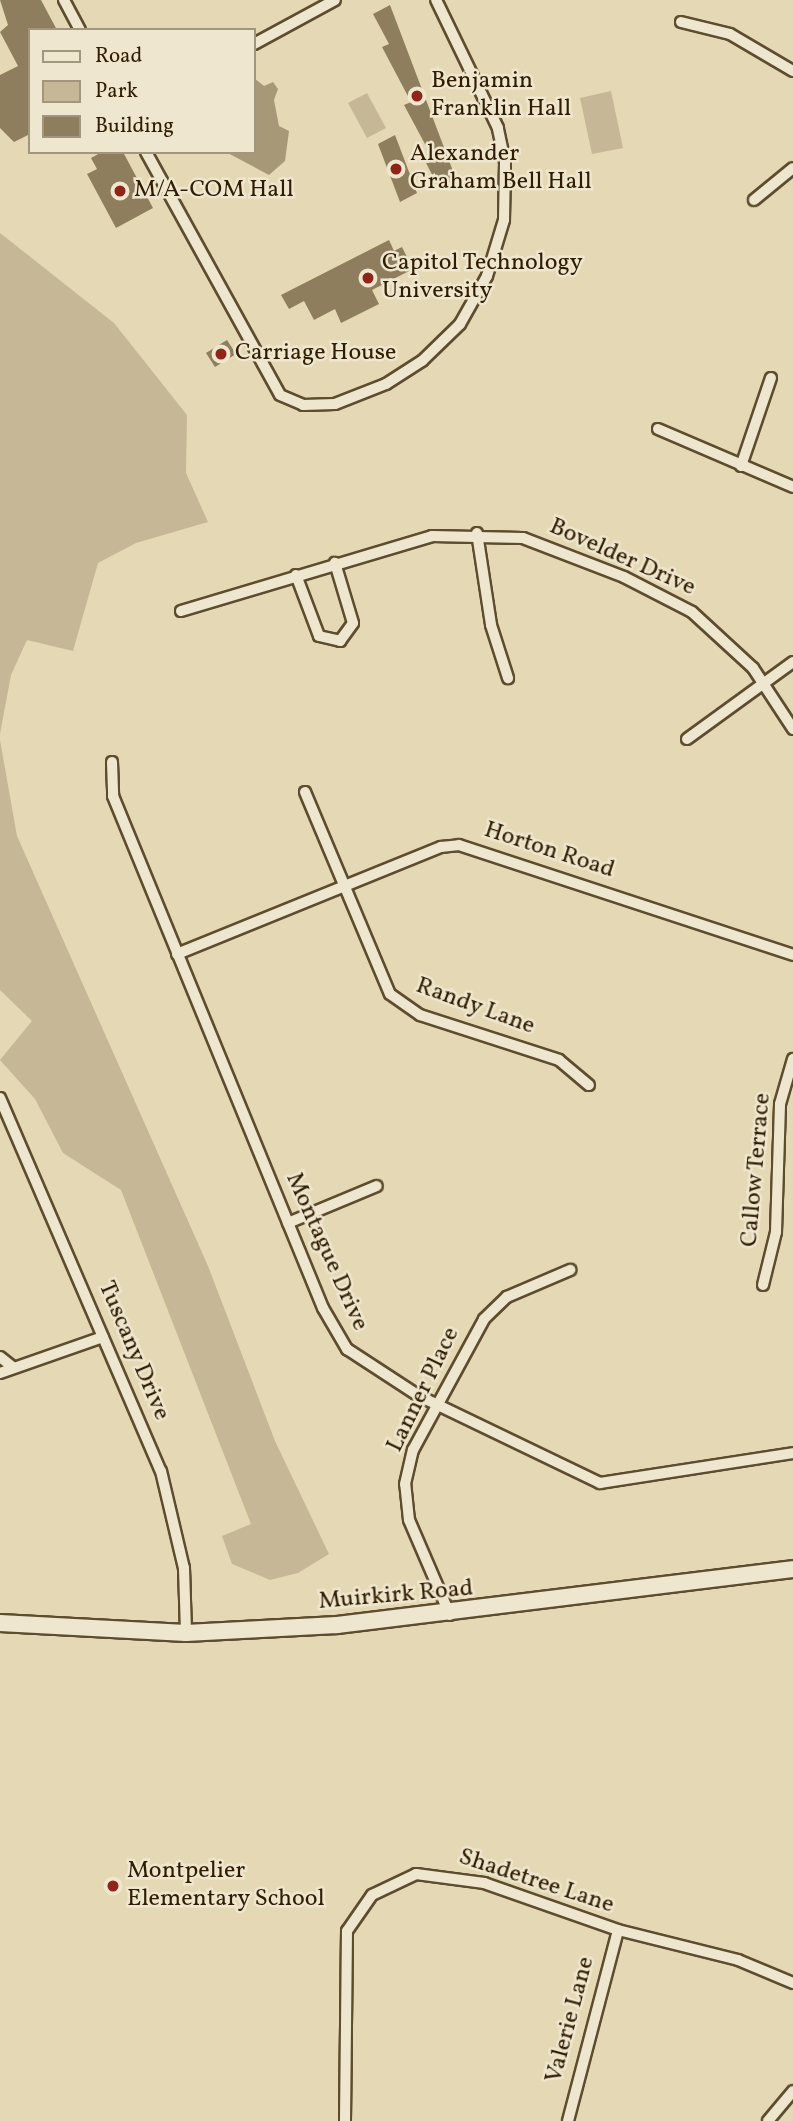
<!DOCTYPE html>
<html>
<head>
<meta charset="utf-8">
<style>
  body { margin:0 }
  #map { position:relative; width:793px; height:2121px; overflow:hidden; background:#e5d8b4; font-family:Vollkorn,serif }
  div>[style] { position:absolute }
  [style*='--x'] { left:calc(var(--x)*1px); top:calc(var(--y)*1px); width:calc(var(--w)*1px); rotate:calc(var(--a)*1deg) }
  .green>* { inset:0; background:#c6b896 }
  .water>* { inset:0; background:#a79877 }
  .building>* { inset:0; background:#8e7e5e }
  .roads { filter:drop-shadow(2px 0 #5d4c2e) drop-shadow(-2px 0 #5d4c2e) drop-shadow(0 2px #5d4c2e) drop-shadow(0 -2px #5d4c2e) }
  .street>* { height:10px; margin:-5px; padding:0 5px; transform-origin:5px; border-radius:5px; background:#eee6ce }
  .secondary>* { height:16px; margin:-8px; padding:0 8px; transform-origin:8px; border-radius:8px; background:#eee6ce }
  .dots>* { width:19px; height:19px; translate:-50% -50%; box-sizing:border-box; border:4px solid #eee6ce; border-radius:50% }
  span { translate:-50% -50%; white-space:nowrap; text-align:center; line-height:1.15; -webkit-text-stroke:5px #eee6ce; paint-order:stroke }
  .poi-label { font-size:24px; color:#301d01 }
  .left { translate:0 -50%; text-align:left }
  .street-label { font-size:24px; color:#301d01 }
  .legend { position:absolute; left:28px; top:28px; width:228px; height:126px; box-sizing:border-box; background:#eee6ce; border:2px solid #a2967c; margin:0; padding:9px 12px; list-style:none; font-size:21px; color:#301d01 }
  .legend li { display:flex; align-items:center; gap:14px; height:35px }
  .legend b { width:35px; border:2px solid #a2967c }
</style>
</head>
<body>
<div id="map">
  <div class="green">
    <i style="clip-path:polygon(611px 91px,623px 148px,592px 154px,580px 98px)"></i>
    <i style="clip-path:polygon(367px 93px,386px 128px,367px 138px,348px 103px)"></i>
    <i style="clip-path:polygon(0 233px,114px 323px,187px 415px,186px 473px,208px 522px,136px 543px,98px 563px,73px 651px,27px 640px,11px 675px,0 734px)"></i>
    <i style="clip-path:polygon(0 740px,17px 836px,208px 1266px,275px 1441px,329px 1554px,298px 1573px,270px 1580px,232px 1564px,222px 1536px,251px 1524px,121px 1190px,63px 1153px,35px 1099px,0 1060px,32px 1021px,0 990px)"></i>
  </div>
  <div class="water">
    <i style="clip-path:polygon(254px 78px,264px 86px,273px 82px,278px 89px,274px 100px,279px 126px,289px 131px,285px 161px,269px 175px,226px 152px,254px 152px)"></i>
  </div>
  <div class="building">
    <i style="clip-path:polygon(0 0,41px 0,57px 30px,30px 30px,30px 134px,14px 142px,0 128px,0 75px,18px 66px,0 32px,8px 25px)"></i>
    <i style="clip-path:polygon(390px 5px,456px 179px,439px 188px,426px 163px,433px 159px,404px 105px,411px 102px,382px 47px,389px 44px,373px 14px)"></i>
    <i style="clip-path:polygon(395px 135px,417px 193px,400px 202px,378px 144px)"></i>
    <i style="clip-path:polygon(102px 152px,123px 152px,153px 208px,116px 228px,87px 174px,97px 169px,91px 158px)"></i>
    <i style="clip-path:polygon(389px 240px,394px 251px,402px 247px,413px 269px,372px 290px,379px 304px,341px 323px,335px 309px,314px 320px,304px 301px,289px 309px,281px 295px)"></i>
    <i style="clip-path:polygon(227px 340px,236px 354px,215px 367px,206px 353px)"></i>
  </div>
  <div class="roads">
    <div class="street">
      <i style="--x:64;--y:0;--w:34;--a:62"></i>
      <i style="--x:681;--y:22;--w:50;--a:13.8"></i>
      <i style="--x:730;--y:34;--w:73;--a:30.4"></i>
      <i style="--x:254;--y:44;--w:92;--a:-28.5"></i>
      <i style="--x:146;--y:152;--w:277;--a:61.1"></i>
      <i style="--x:280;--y:395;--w:25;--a:23"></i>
      <i style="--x:303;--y:405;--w:32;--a:-2"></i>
      <i style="--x:335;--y:404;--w:55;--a:-21.4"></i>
      <i style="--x:386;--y:384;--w:43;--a:-32.6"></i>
      <i style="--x:422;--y:361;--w:53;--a:-44.2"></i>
      <i style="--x:460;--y:324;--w:55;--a:-60.6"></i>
      <i style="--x:487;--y:276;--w:59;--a:-73.1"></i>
      <i style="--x:504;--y:220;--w:58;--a:-89"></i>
      <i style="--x:505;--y:162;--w:35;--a:-102"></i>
      <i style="--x:498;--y:128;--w:142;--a:-115.8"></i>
      <i style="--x:754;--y:200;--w:50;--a:-39.4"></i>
      <i style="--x:658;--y:429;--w:147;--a:23.2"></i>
      <i style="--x:741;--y:466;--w:93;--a:-71.2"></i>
      <i style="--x:477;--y:533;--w:93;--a:81.3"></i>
      <i style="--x:491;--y:625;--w:56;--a:72.2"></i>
      <i style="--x:296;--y:575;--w:65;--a:69.3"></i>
      <i style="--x:319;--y:636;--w:22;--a:13"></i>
      <i style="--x:340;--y:641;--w:22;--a:-54"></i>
      <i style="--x:353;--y:623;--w:63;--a:-106.7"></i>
      <i style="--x:181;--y:611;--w:262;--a:-16.6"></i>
      <i style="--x:432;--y:536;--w:91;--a:1.3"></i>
      <i style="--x:523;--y:538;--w:108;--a:21.1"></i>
      <i style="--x:624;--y:577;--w:76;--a:27.2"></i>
      <i style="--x:692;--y:612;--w:83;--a:42.6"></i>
      <i style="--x:753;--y:668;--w:73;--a:56.7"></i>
      <i style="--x:687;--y:739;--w:131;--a:-36"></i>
      <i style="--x:112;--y:762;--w:34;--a:88"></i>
      <i style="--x:113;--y:796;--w:553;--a:67.7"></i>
      <i style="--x:323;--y:1308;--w:48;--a:59.7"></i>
      <i style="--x:347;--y:1349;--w:86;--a:33.1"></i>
      <i style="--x:419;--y:1396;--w:201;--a:25.7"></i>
      <i style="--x:600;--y:1483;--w:195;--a:-8.8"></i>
      <i style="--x:305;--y:792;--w:219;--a:67.2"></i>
      <i style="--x:390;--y:994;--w:37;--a:35"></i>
      <i style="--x:420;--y:1015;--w:146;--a:17.9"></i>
      <i style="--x:559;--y:1060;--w:39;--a:40"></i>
      <i style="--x:177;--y:954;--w:285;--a:-22.1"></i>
      <i style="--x:441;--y:847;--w:18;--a:-6"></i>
      <i style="--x:459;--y:845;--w:352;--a:18.2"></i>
      <i style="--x:0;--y:1098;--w:406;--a:66.7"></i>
      <i style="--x:161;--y:1471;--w:100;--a:76.7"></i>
      <i style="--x:184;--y:1568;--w:65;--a:88.2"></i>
      <i style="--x:288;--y:1223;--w:96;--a:-22.6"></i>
      <i style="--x:763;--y:1285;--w:55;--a:-76.2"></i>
      <i style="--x:776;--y:1232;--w:128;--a:-88.2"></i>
      <i style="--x:780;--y:1104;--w:47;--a:-73.9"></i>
      <i style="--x:0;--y:1357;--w:16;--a:38"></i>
      <i style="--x:0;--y:1373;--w:109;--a:-19.3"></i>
      <i style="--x:450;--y:1615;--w:103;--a:-113.3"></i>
      <i style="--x:409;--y:1520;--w:36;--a:-96"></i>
      <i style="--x:405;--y:1484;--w:35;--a:-77"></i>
      <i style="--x:413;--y:1450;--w:149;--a:-61.5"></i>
      <i style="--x:484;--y:1319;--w:32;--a:-44"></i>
      <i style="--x:507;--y:1297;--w:69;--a:-23.2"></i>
      <i style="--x:345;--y:2121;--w:190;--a:-89.4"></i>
      <i style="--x:347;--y:1931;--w:44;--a:-55.2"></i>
      <i style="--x:372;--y:1895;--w:49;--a:-25.5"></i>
      <i style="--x:416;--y:1874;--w:69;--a:7.5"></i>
      <i style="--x:484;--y:1883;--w:142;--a:19.3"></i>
      <i style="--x:618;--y:1930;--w:124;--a:14"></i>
      <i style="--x:738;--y:1960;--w:60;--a:22.7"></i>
      <i style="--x:568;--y:2121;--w:197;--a:-75.3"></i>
      <i style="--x:768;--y:2121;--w:39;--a:-50"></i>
    </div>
    <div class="secondary">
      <i style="--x:0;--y:1623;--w:186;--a:3.1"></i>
      <i style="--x:186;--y:1633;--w:151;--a:-3"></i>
      <i style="--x:337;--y:1625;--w:459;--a:-7"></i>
    </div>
  </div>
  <div class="dots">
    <i style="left:417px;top:96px;background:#8f2418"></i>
    <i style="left:396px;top:169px;background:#8f2418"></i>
    <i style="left:120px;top:191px;background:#8f2418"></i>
    <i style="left:368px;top:278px;background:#8f2418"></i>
    <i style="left:221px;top:354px;background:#8f2418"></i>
    <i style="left:113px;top:1886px;background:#8f2418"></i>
  </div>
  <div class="poi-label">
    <span class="left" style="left:431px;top:96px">Benjamin<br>Franklin Hall</span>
    <span class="left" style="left:410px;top:169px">Alexander<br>Graham Bell Hall</span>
    <span class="left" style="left:134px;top:191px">M/A-COM Hall</span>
    <span class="left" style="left:382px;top:278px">Capitol Technology<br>University</span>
    <span class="left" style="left:235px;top:354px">Carriage House</span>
    <span class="left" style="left:127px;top:1886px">Montpelier<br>Elementary School</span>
  </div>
  <div class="street-label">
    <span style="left:622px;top:558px;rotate:24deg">Bovelder Drive</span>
    <span style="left:549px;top:851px;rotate:18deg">Horton Road</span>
    <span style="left:475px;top:1007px;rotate:20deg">Randy Lane</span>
    <span style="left:757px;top:1170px;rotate:-85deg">Callow Terrace</span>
    <span style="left:326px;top:1252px;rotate:66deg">Montague Drive</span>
    <span style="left:133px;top:1351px;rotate:67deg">Tuscany Drive</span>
    <span style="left:424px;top:1390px;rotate:-64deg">Lanner Place</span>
    <span style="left:396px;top:1596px;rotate:-5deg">Muirkirk Road</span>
    <span style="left:536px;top:1882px;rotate:18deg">Shadetree Lane</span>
    <span style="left:571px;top:2020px;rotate:-75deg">Valerie Lane</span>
  </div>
  <ul class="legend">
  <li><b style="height:9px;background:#eee6ce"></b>Road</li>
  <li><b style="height:19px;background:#c6b896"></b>Park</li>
  <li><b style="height:19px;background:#8e7e5e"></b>Building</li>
  </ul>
</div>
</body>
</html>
